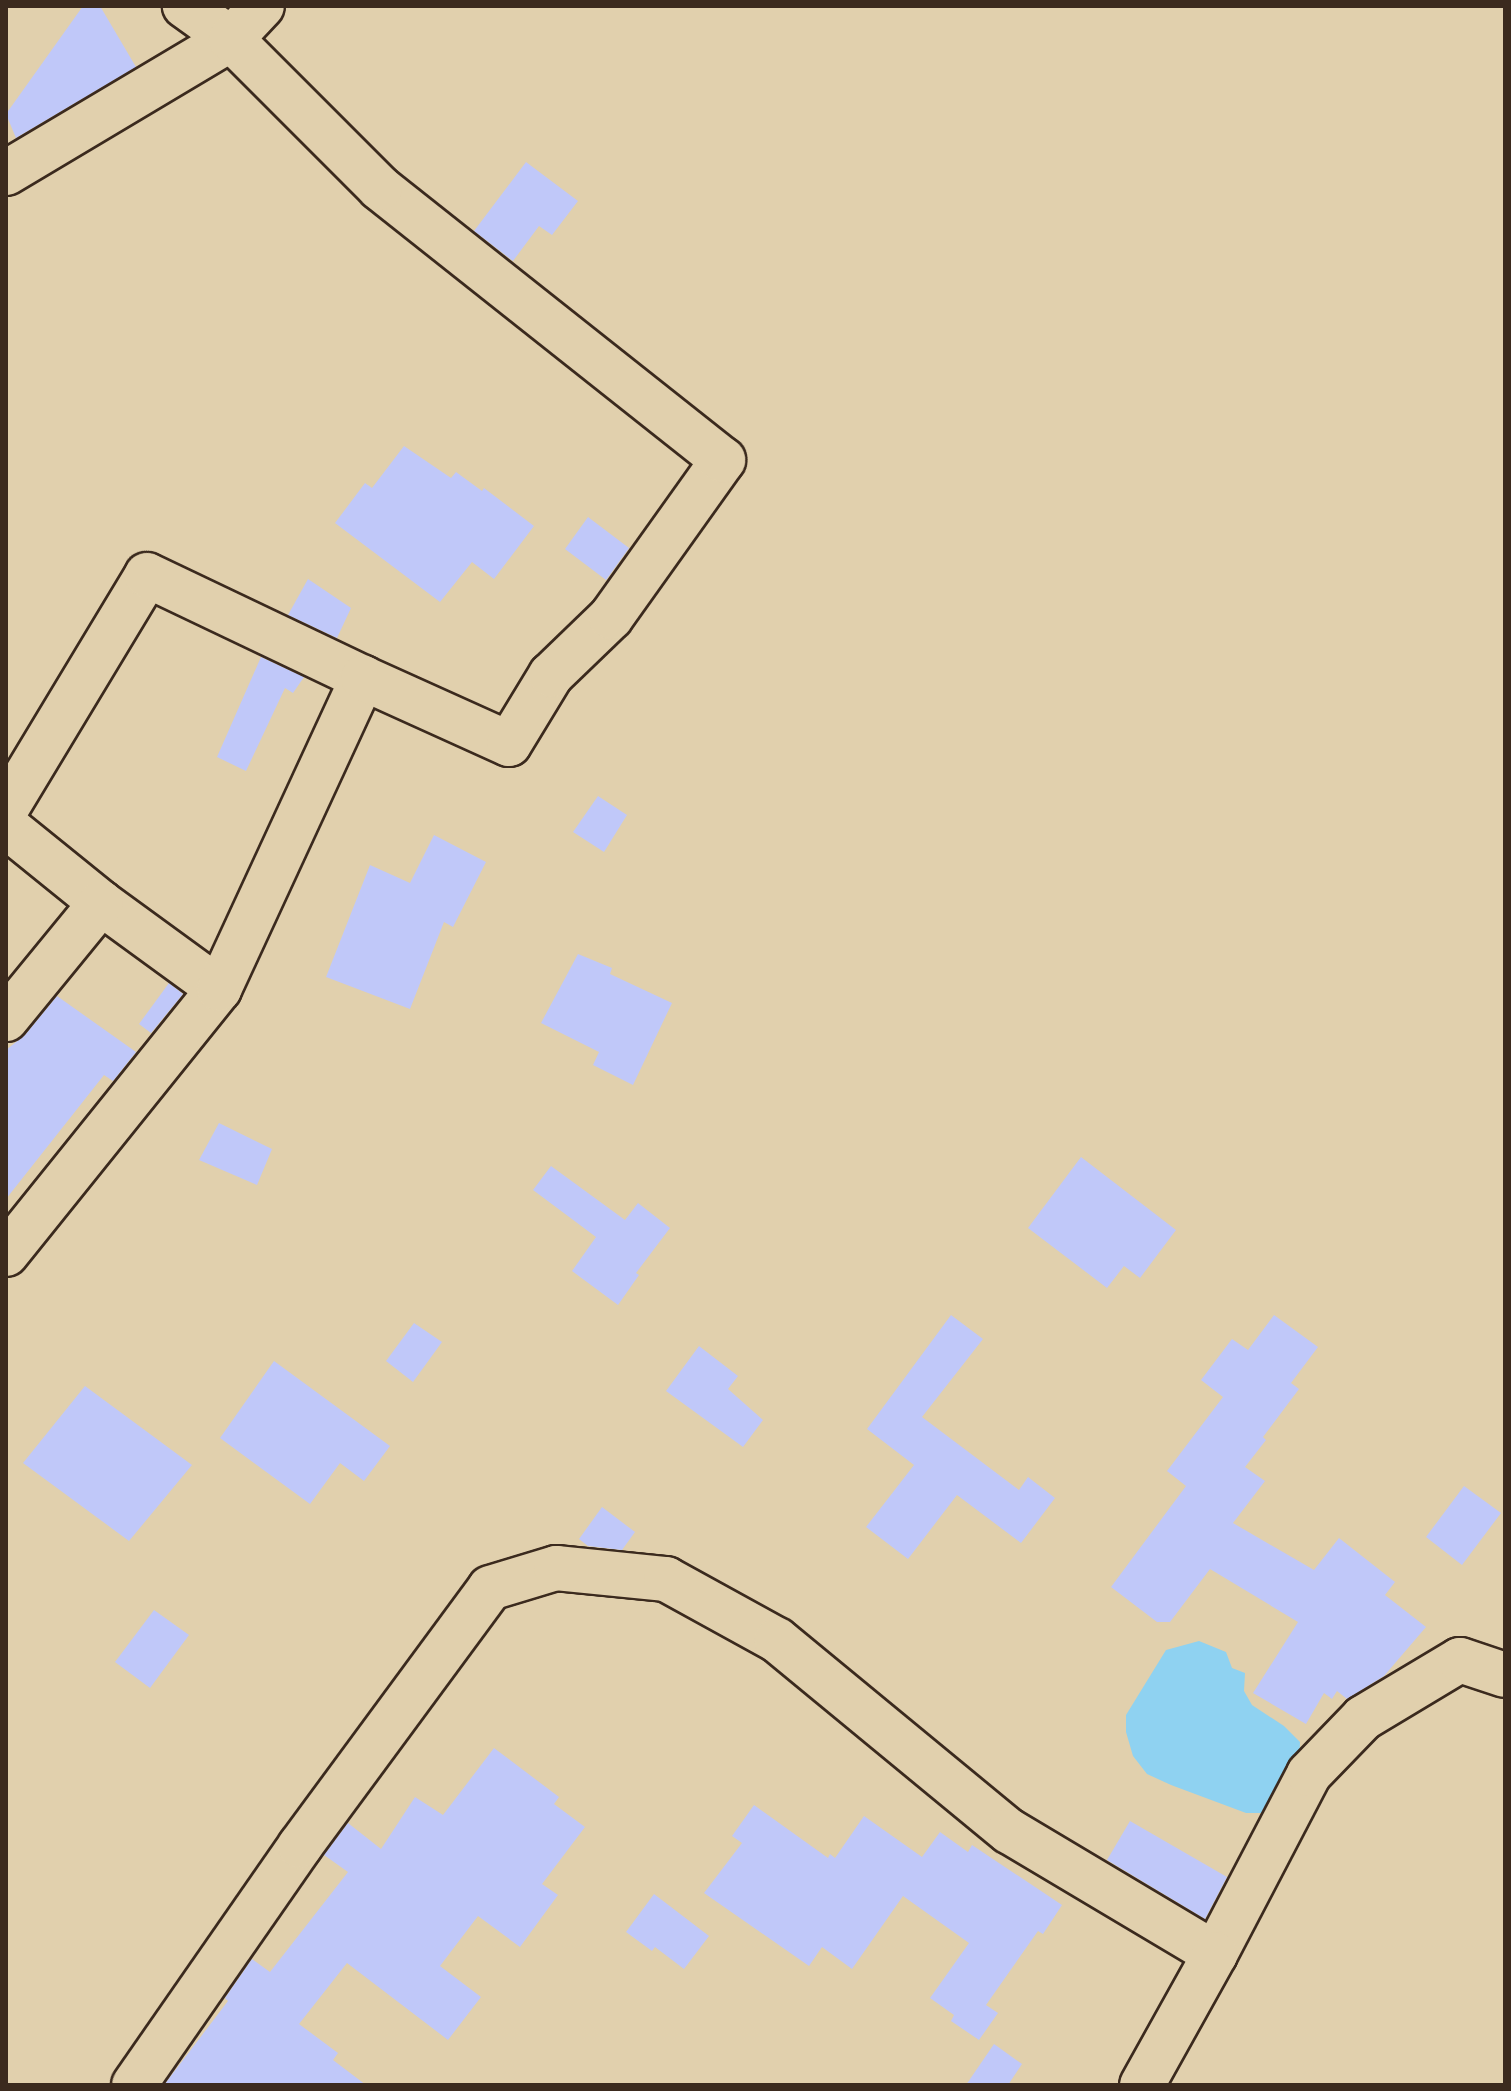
<!DOCTYPE html>
<html>
<head>
<meta charset="utf-8">
<style>
  body { margin:0 }
  #map { position:relative; width:1511px; height:2091px; overflow:hidden; background:#e1d0ad; font-family:Mali,sans-serif }
  div>[style] { position:absolute }
  [style*='--x'] { left:calc(var(--x)*1px); top:calc(var(--y)*1px); width:calc(var(--w)*1px); rotate:calc(var(--a)*1deg) }
  .water>* { inset:0; background:#8fd2f1 }
  .building>* { inset:0; background:#c0c8f9 }
  .roads { filter:drop-shadow(2px 0 #3b2a1e) drop-shadow(-2px 0 #3b2a1e) drop-shadow(0 2px #3b2a1e) drop-shadow(0 -2px #3b2a1e) }
  .minor>* { height:44px; margin:-22px; padding:0 22px; transform-origin:22px; border-radius:22px; background:#e1d0ad }
  span { translate:-50% -50%; white-space:nowrap; text-align:center; line-height:1.15; -webkit-text-stroke:8px #e1d0ad; paint-order:stroke }
  .frame { position:absolute; inset:0; border:8px solid #3b2a1e; pointer-events:none }
</style>
</head>
<body>
<div id="map">
  <div class="water">
    <i style="clip-path:polygon(1199px 1641px,1226px 1652px,1232px 1668px,1245px 1673px,1244px 1691px,1252px 1705px,1284px 1726px,1300px 1742px,1299px 1770px,1265px 1813px,1246px 1813px,1171px 1785px,1147px 1774px,1133px 1756px,1126px 1732px,1126px 1715px,1166px 1650px)"></i>
  </div>
  <div class="building">
    <i style="clip-path:polygon(83px 6px,100px 6px,136px 67px,16px 138px,6px 114px)"></i>
    <i style="clip-path:polygon(526px 162px,578px 201px,552px 235px,539px 226px,513px 261px,474px 231px)"></i>
    <i style="clip-path:polygon(404px 446px,451px 478px,456px 472px,482px 491px,484px 488px,534px 526px,494px 579px,472px 562px,440px 602px,335px 523px,365px 483px,372px 488px)"></i>
    <i style="clip-path:polygon(588px 517px,629px 548px,606px 580px,565px 549px)"></i>
    <i style="clip-path:polygon(308px 579px,351px 608px,337px 638px,288px 615px)"></i>
    <i style="clip-path:polygon(261px 657px,304px 677px,293px 693px,285px 688px,246px 771px,217px 757px)"></i>
    <i style="clip-path:polygon(598px 796px,627px 815px,604px 852px,573px 832px)"></i>
    <i style="clip-path:polygon(434px 835px,486px 862px,453px 927px,444px 922px,410px 1009px,326px 977px,370px 865px,410px 883px)"></i>
    <i style="clip-path:polygon(578px 954px,612px 968px,610px 974px,672px 1003px,633px 1085px,593px 1065px,599px 1052px,541px 1023px)"></i>
    <i style="clip-path:polygon(169px 983px,183px 994px,151px 1033px,139px 1024px)"></i>
    <i style="clip-path:polygon(57px 996px,136px 1052px,113px 1081px,104px 1075px,6px 1199px,6px 1050px,25px 1035px)"></i>
    <i style="clip-path:polygon(219px 1123px,272px 1149px,257px 1185px,199px 1160px)"></i>
    <i style="clip-path:polygon(1081px 1157px,1176px 1230px,1140px 1278px,1124px 1266px,1107px 1288px,1028px 1228px)"></i>
    <i style="clip-path:polygon(551px 1166px,625px 1220px,638px 1203px,670px 1228px,636px 1273px,639px 1275px,618px 1305px,572px 1271px,596px 1237px,533px 1190px)"></i>
    <i style="clip-path:polygon(951px 1315px,983px 1339px,922px 1417px,1019px 1490px,1028px 1477px,1055px 1498px,1021px 1543px,957px 1495px,908px 1559px,866px 1527px,914px 1465px,867px 1429px)"></i>
    <i style="clip-path:polygon(1274px 1315px,1318px 1347px,1291px 1383px,1299px 1389px,1263px 1437px,1266px 1440px,1245px 1467px,1265px 1481px,1233px 1523px,1314px 1570px,1339px 1538px,1395px 1582px,1385px 1595px,1426px 1627px,1384px 1676px,1347px 1699px,1337px 1691px,1332px 1699px,1324px 1693px,1306px 1724px,1253px 1693px,1298px 1622px,1210px 1569px,1170px 1622px,1157px 1622px,1111px 1587px,1186px 1486px,1167px 1471px,1223px 1397px,1201px 1380px,1232px 1339px,1248px 1350px)"></i>
    <i style="clip-path:polygon(414px 1323px,442px 1342px,413px 1382px,386px 1361px)"></i>
    <i style="clip-path:polygon(699px 1346px,738px 1376px,728px 1389px,763px 1420px,743px 1447px,666px 1391px)"></i>
    <i style="clip-path:polygon(274px 1361px,390px 1446px,364px 1481px,340px 1463px,310px 1504px,220px 1438px)"></i>
    <i style="clip-path:polygon(85px 1386px,192px 1465px,129px 1541px,23px 1463px)"></i>
    <i style="clip-path:polygon(1464px 1486px,1501px 1513px,1462px 1565px,1426px 1537px)"></i>
    <i style="clip-path:polygon(602px 1507px,635px 1532px,622px 1550px,588px 1546px,579px 1539px)"></i>
    <i style="clip-path:polygon(154px 1610px,189px 1635px,150px 1688px,115px 1662px)"></i>
    <i style="clip-path:polygon(494px 1748px,559px 1797px,554px 1804px,585px 1827px,542px 1884px,558px 1895px,520px 1947px,478px 1916px,440px 1966px,481px 1997px,448px 2040px,347px 1963px,299px 2024px,338px 2053px,333px 2060px,366px 2085px,164px 2085px,228px 2001px,225px 1998px,252px 1959px,270px 1972px,348px 1872px,324px 1855px,348px 1823px,381px 1849px,415px 1797px,443px 1815px)"></i>
    <i style="clip-path:polygon(754px 1805px,828px 1858px,830px 1854px,835px 1858px,864px 1816px,922px 1857px,940px 1832px,968px 1852px,972px 1845px,1062px 1905px,1043px 1934px,1038px 1931px,986px 2005px,998px 2013px,979px 2040px,951px 2021px,954px 2015px,930px 1998px,969px 1943px,903px 1896px,852px 1969px,822px 1947px,809px 1966px,704px 1893px,742px 1843px,732px 1836px)"></i>
    <i style="clip-path:polygon(1130px 1821px,1227px 1877px,1205px 1919px,1107px 1860px)"></i>
    <i style="clip-path:polygon(654px 1894px,709px 1936px,684px 1969px,655px 1947px,652px 1951px,626px 1932px)"></i>
    <i style="clip-path:polygon(994px 2044px,1022px 2064px,1008px 2085px,966px 2085px)"></i>
  </div>
  <div class="roads">
    <div class="minor">
      <i style="--x:6;--y:173;--w:262;--a:-30.8"></i>
      <i style="--x:231;--y:39;--w:57;--a:-144.3"></i>
      <i style="--x:6;--y:809;--w:273;--a:-58.9"></i>
      <i style="--x:147;--y:575;--w:239;--a:25.5"></i>
      <i style="--x:6;--y:826;--w:122;--a:39"></i>
      <i style="--x:101;--y:903;--w:146;--a:36.1"></i>
      <i style="--x:6;--y:1019;--w:150;--a:-50.7"></i>
      <i style="--x:6;--y:1254;--w:340;--a:-51.2"></i>
      <i style="--x:219;--y:989;--w:343;--a:-65.2"></i>
      <i style="--x:363;--y:678;--w:160;--a:24.3"></i>
      <i style="--x:509;--y:744;--w:81;--a:-58.7"></i>
      <i style="--x:551;--y:675;--w:83;--a:-44"></i>
      <i style="--x:611;--y:617;--w:193;--a:-54.5"></i>
      <i style="--x:723;--y:460;--w:438;--a:-141.6"></i>
      <i style="--x:380;--y:188;--w:211;--a:-135"></i>
      <i style="--x:231;--y:39;--w:45;--a:-46.8"></i>
      <i style="--x:1215;--y:1954;--w:203;--a:-62.4"></i>
      <i style="--x:1309;--y:1774;--w:78;--a:-46"></i>
      <i style="--x:1363;--y:1718;--w:113;--a:-30.9"></i>
      <i style="--x:1460;--y:1660;--w:47;--a:18.4"></i>
      <i style="--x:134;--y:2085;--w:291;--a:-55.2"></i>
      <i style="--x:300;--y:1846;--w:320;--a:-53.6"></i>
      <i style="--x:490;--y:1588;--w:69;--a:-16.9"></i>
      <i style="--x:556;--y:1568;--w:111;--a:5.7"></i>
      <i style="--x:666;--y:1579;--w:127;--a:28.8"></i>
      <i style="--x:777;--y:1640;--w:301;--a:39.5"></i>
      <i style="--x:1009;--y:1831;--w:240;--a:30.8"></i>
      <i style="--x:1215;--y:1954;--w:150;--a:119.1"></i>
    </div>
  </div>
  <div class="frame"></div>
</div>
</body>
</html>
